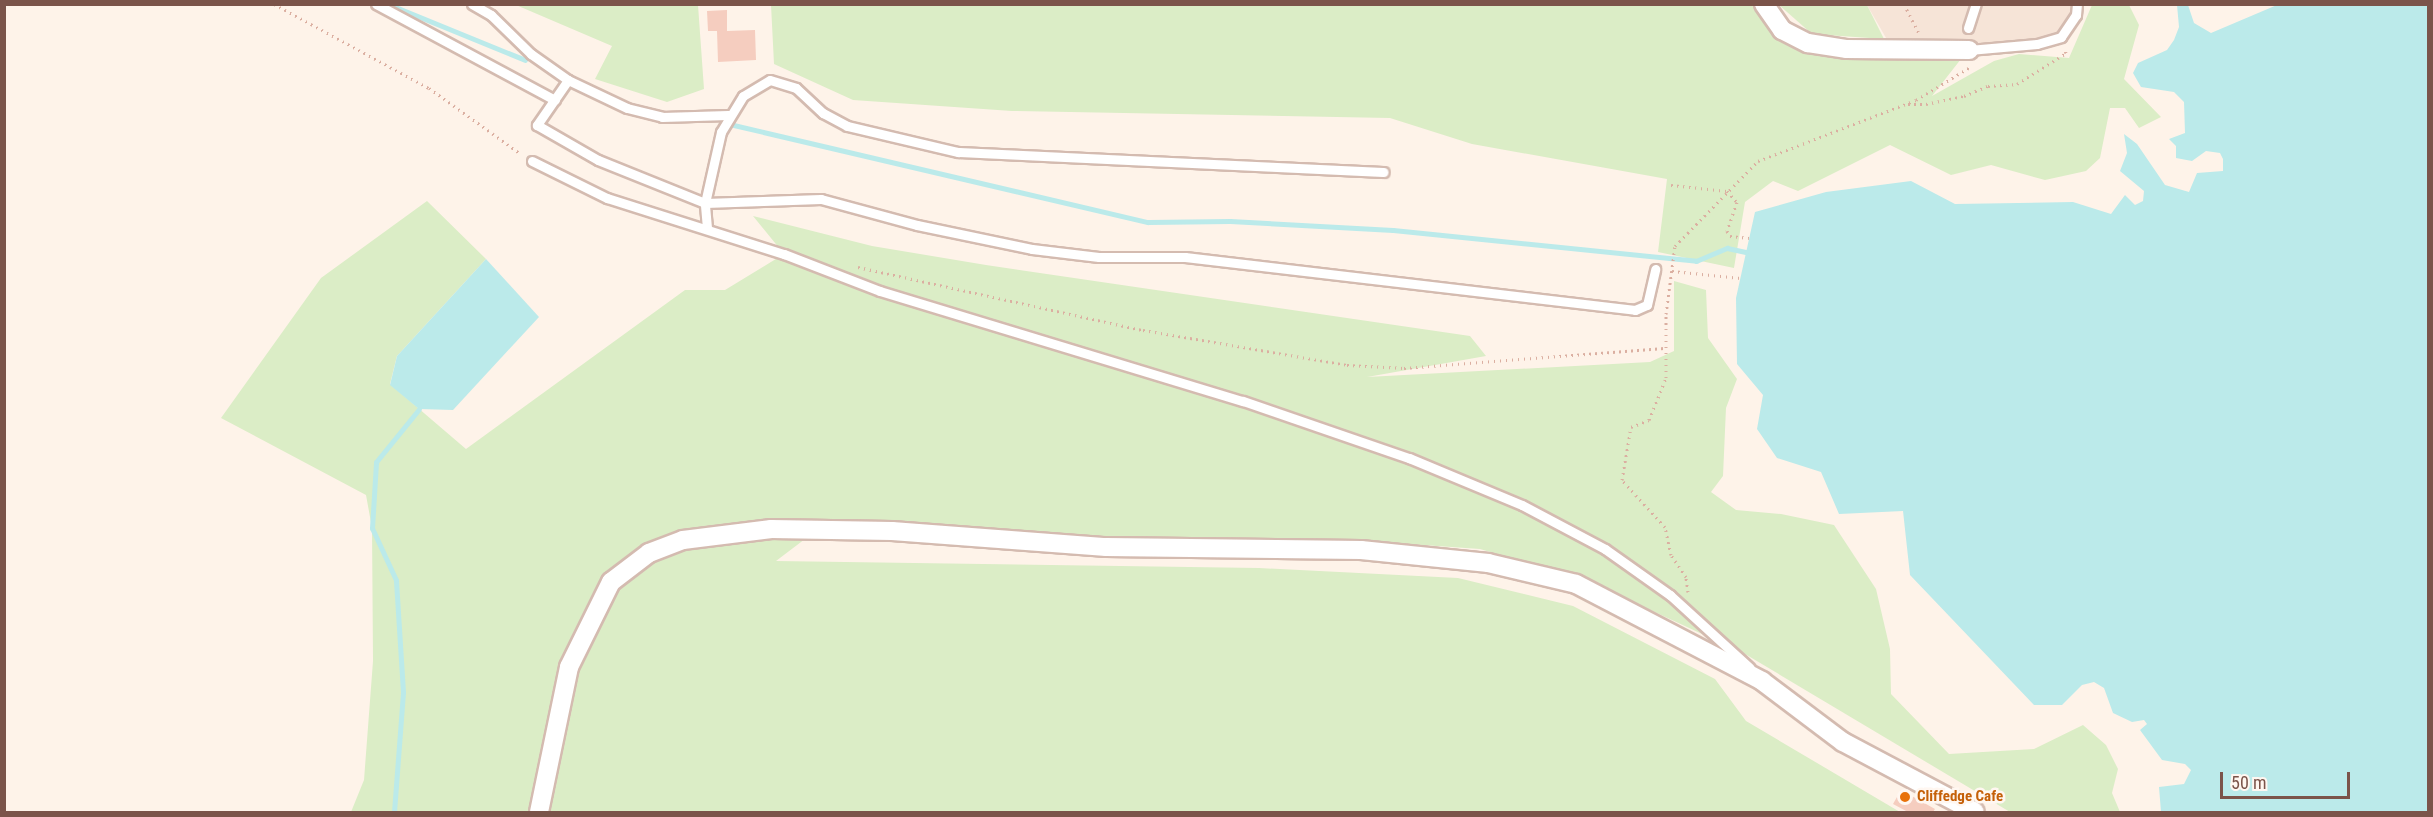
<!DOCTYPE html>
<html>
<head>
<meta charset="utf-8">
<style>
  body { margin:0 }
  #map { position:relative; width:2433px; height:817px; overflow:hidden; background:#fef3e9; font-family:"Roboto Condensed",sans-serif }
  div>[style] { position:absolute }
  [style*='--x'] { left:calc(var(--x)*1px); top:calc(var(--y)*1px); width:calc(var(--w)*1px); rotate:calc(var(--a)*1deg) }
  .residential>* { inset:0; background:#f6e4d7 }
  .green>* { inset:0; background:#dbedc6 }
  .water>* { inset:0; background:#bbeaea }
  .stream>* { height:5px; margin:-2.5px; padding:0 2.5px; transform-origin:2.5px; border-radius:2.5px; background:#bbeaea }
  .building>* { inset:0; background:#f5cdbf }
  .path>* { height:3px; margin-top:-1.5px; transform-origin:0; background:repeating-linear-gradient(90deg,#dbafa1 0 1.5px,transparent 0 6px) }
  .roads { filter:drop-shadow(2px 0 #d4bbb0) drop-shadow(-2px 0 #d4bbb0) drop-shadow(0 2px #d4bbb0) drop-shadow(0 -2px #d4bbb0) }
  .service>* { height:9px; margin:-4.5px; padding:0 4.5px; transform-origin:4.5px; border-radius:4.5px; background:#fff }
  .minor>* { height:18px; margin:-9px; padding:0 9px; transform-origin:9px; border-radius:9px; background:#fff }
  .dots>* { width:16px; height:16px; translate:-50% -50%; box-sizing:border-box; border:3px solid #fff7f1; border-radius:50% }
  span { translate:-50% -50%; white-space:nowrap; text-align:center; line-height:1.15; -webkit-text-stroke:5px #fff7f1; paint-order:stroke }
  .food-label { font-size:15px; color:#c56008; font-weight:700 }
  .left { translate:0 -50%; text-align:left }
  .frame { position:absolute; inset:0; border:6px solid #7b544a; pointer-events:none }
  .scale { position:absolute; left:2220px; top:772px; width:130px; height:27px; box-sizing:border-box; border:3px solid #7b544a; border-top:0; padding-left:8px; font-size:18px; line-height:21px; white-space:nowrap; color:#7b544a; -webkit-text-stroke:4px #fff7f1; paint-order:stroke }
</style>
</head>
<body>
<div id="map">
  <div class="residential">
    <i style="clip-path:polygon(1867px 5px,2077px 5px,2061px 37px,2037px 44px,1893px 50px)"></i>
  </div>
  <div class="green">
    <i style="clip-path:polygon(516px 5px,698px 5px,704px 89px,667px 102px,595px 79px,612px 46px)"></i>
    <i style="clip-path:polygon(771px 5px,1758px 5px,1765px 17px,1843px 54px,1961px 59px,1932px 96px,1994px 61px,2019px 54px,2069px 58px,2092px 5px,2129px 5px,2139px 25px,2124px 79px,2161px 117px,2139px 128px,2125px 108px,2110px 108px,2100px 158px,2086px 171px,2045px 180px,1991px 165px,1951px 175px,1890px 145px,1798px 191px,1773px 181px,1745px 202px,1734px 268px,1658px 252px,1667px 179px,1472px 144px,1390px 118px,1012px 111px,853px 100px,774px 64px)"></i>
    <i style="clip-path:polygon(1779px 5px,1867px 5px,1884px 39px,1812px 34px)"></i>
    <i style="clip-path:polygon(427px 201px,486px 259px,397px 356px,390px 384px,466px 449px,685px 290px,725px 290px,784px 254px,753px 216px,872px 246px,986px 265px,1470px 336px,1486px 356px,1367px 377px,1650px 362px,1674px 351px,1674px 281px,1706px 290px,1708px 338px,1737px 379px,1726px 408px,1723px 476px,1711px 492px,1736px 510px,1781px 514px,1834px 525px,1876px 589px,1890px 649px,1891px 694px,1949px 754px,2034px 749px,2083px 725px,2106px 745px,2118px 769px,2112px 793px,2120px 812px,2010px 812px,1745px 654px,1586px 580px,1480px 549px,1351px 540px,1097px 538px,830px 520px,776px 561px,1259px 568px,1458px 578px,1573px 606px,1715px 679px,1746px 721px,1900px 812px,351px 812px,364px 780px,373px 661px,372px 528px,366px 495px,221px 418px,321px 278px)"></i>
  </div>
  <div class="water">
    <i style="clip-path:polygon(2177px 5px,2188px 5px,2194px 23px,2211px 33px,2277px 5px,2428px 5px,2428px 812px,2161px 812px,2159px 787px,2184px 784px,2191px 770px,2185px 764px,2162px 760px,2140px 730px,2147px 724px,2144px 720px,2132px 722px,2113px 713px,2104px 688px,2094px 682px,2082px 685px,2062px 705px,2034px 705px,1910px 575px,1903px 511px,1839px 514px,1821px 472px,1777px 458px,1757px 429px,1763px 395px,1737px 364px,1736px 298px,1755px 212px,1826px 192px,1911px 181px,1955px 204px,2073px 202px,2111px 214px,2125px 195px,2135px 205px,2143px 201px,2144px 191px,2120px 171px,2127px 153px,2124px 134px,2137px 144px,2165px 185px,2189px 192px,2197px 173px,2223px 171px,2223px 159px,2220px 153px,2206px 151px,2192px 161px,2176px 158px,2176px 146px,2169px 139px,2185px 133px,2184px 102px,2174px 92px,2141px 87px,2133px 73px,2138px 63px,2167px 50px,2174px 40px,2179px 27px)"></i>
    <i style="clip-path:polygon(486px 259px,539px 317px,453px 410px,419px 409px,390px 385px,397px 356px)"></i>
  </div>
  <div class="stream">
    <i style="--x:388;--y:4;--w:148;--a:22.2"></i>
    <i style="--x:725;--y:123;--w:434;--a:13.2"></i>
    <i style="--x:1148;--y:222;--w:82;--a:-0.7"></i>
    <i style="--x:1230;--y:221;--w:163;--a:3.2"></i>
    <i style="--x:1393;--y:230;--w:305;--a:5.8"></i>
    <i style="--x:1696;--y:261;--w:34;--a:-23"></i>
    <i style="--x:1727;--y:248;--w:19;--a:12"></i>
    <i style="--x:394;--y:812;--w:120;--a:-85.7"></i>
    <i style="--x:403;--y:692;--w:112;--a:-93.6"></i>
    <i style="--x:396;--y:580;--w:57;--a:-114.8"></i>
    <i style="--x:372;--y:528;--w:66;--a:-86.5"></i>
    <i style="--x:376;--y:462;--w:68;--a:-50.9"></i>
  </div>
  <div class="building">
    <i style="clip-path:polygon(727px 10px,727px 31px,755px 30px,756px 60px,718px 62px,717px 31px,708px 31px,707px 11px)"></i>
    <i style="clip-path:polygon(1901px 790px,1935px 809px,1933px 812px,1908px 812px,1893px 804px)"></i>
  </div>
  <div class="path">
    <i style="--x:274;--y:4;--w:176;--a:28.5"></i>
    <i style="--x:429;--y:88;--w:113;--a:35.7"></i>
    <i style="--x:1904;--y:4;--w:33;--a:63"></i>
    <i style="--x:1908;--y:104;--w:18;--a:0"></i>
    <i style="--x:1926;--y:104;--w:39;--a:-12"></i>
    <i style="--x:1964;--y:96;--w:26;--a:-23"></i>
    <i style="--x:1988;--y:86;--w:29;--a:-4"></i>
    <i style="--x:2017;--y:84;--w:58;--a:-32.3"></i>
    <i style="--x:2066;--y:53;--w:3;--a:-108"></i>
    <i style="--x:1671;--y:185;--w:56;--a:6.1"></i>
    <i style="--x:1727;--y:191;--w:15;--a:48"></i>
    <i style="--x:1737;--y:202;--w:31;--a:109"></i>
    <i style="--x:1727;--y:231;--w:6;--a:59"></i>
    <i style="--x:1730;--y:236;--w:19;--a:6"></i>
    <i style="--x:858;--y:267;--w:292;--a:12.5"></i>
    <i style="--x:1143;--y:330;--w:207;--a:9.7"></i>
    <i style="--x:1347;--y:365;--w:57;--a:3"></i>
    <i style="--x:1404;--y:368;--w:261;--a:-4.4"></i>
    <i style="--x:1672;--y:271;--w:69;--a:5.8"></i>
    <i style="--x:1688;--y:592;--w:15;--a:-98"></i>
    <i style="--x:1686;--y:577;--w:27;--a:-124"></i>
    <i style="--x:1671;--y:555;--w:29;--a:-102"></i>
    <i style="--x:1665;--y:527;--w:64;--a:-132.5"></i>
    <i style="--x:1622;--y:480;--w:54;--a:-80.4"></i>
    <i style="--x:1631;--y:427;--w:19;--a:-21"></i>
    <i style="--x:1649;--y:420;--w:45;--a:-68"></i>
    <i style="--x:1666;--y:378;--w:64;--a:-90"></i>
    <i style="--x:1666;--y:314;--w:69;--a:-82.5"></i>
    <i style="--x:1675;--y:246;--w:119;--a:-45.7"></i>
    <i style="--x:1758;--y:161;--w:169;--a:-21.1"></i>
    <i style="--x:1916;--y:100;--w:63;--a:-31.4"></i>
  </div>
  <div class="roads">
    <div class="service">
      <i style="--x:376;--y:4;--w:203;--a:28.2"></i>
      <i style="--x:472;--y:4;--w:22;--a:30"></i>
      <i style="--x:491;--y:15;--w:56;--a:44.3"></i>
      <i style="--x:531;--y:54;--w:45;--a:35.1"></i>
      <i style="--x:568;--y:80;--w:55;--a:124.6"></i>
      <i style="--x:537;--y:125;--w:70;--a:29.8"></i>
      <i style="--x:598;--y:160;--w:115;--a:21.9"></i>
      <i style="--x:705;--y:203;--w:116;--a:-2"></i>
      <i style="--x:821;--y:199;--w:99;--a:15.2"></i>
      <i style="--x:917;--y:225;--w:117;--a:11.8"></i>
      <i style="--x:1032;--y:249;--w:67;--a:6.8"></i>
      <i style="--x:1099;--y:257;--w:86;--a:0"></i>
      <i style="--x:1185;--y:257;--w:453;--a:6.7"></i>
      <i style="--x:1635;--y:310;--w:13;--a:-23"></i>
      <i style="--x:1647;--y:305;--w:37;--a:-77"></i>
      <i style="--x:1968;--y:28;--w:25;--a:-72"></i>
      <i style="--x:1969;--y:50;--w:68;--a:-5"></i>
      <i style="--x:2037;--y:44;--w:25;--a:-16"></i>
      <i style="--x:2061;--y:37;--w:27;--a:-56"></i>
      <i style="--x:2076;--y:15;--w:11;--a:-85"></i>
      <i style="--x:568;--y:80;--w:65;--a:25.4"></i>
      <i style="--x:627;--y:108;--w:36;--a:14"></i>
      <i style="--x:662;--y:117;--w:66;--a:-1.7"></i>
      <i style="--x:532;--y:161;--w:84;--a:26.3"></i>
      <i style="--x:607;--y:198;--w:186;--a:17.6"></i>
      <i style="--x:784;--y:254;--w:103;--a:21.1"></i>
      <i style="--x:880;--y:291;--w:379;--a:16.9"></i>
      <i style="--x:1243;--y:401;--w:176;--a:19"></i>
      <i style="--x:1409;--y:458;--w:122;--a:22.6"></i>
      <i style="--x:1522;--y:505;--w:94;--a:27.9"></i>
      <i style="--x:1605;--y:549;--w:80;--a:35.3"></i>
      <i style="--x:1670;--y:595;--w:108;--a:42.4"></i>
      <i style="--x:707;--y:228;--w:25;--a:-95"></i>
      <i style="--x:705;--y:203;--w:73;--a:-77.3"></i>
      <i style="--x:721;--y:132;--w:42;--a:-58.6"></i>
      <i style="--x:743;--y:96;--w:31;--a:-31"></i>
      <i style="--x:770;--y:80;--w:27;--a:17"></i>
      <i style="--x:796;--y:88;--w:37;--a:43"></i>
      <i style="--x:823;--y:113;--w:27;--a:28"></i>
      <i style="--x:847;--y:126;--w:114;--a:13.2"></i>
      <i style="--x:958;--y:152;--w:426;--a:2.7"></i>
    </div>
    <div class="minor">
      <i style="--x:1764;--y:4;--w:32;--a:55"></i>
      <i style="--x:1782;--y:30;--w:29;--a:27"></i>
      <i style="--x:1808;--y:43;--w:38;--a:9"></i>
      <i style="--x:1846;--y:49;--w:123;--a:0.5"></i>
      <i style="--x:539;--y:812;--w:148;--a:-78.3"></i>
      <i style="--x:569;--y:667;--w:95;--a:-63.7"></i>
      <i style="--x:611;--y:582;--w:48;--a:-37.3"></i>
      <i style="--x:649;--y:553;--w:36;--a:-21"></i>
      <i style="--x:683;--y:540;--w:89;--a:-7.1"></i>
      <i style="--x:771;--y:529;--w:121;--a:0.9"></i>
      <i style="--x:892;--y:531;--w:215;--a:4.3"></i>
      <i style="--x:1106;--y:547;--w:255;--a:0.7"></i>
      <i style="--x:1361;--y:550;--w:128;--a:5.8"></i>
      <i style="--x:1488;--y:563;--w:90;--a:13.4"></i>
      <i style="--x:1576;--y:584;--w:210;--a:27.5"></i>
      <i style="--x:1762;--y:681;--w:101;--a:37"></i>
      <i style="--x:1843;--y:742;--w:149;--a:27.9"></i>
    </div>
  </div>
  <div class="dots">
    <i style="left:1905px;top:797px;background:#e8710a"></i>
  </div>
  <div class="food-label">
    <span class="left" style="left:1917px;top:797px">Cliffedge Cafe</span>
  </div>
  <div class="frame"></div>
  <div class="scale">50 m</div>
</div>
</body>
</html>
